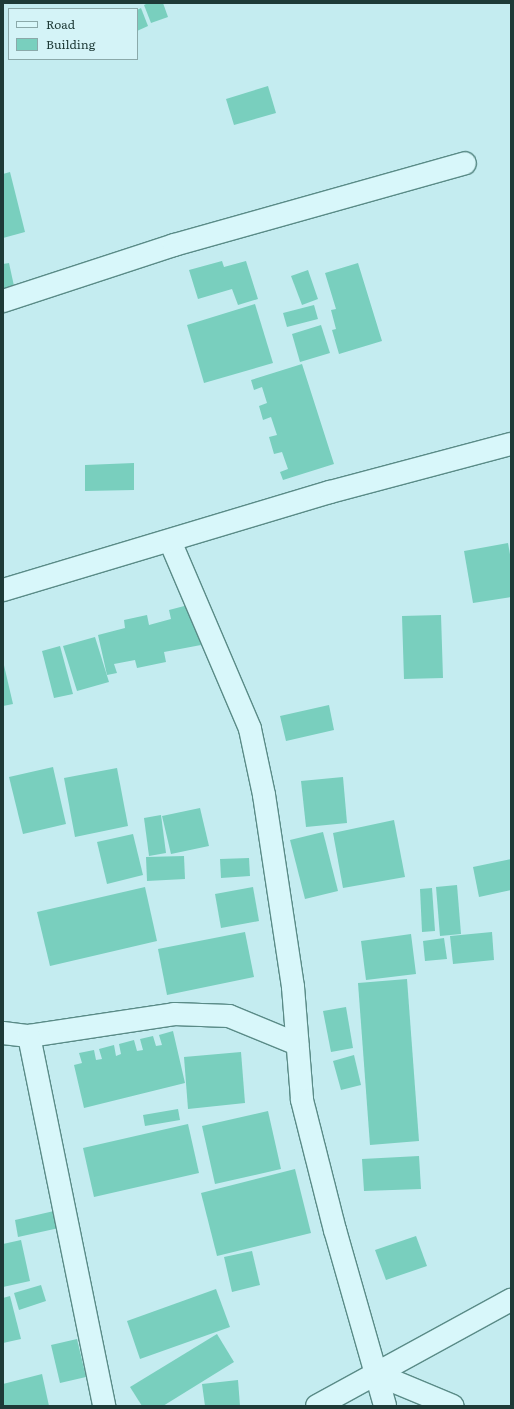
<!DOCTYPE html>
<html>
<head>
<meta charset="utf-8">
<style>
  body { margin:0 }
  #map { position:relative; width:514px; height:1409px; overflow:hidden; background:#c4ecf0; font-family:Literata,serif }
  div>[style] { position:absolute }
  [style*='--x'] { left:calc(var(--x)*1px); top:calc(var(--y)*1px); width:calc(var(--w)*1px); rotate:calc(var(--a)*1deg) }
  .building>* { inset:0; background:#79cfbe }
  .roads { filter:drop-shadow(1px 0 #5a8b87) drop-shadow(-1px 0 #5a8b87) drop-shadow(0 1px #5a8b87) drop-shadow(0 -1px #5a8b87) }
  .street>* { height:22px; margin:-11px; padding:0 11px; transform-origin:11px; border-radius:11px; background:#d8f7fa }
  span { translate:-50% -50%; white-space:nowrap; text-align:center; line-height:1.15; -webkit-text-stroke:3px #d4f3f7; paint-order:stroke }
  .frame { position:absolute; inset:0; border:4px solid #1e3a37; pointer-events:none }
  .legend { position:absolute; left:8px; top:8px; width:130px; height:52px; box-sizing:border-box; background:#d4f3f7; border:1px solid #8ba9aa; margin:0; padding:5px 7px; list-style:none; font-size:12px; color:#1e3a37 }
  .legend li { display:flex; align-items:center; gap:8px; height:20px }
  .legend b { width:20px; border:1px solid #8ba9aa }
</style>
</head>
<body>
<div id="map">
  <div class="building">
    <i style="clip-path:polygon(148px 3px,163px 3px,168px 17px,151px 23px,144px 5px)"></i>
    <i style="clip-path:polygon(141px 8px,148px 26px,137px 31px,137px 10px)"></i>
    <i style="clip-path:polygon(268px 86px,276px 113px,234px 125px,226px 99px)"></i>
    <i style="clip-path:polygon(10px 172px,25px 232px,3px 238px,3px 174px)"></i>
    <i style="clip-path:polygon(222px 261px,224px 267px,246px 261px,258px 299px,238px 305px,232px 289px,198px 299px,189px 270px)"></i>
    <i style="clip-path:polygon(9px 263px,14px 286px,3px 289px,3px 264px)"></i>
    <i style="clip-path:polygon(358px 263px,382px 341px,339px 354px,332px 330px,336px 329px,331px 310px,336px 309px,325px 273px)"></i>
    <i style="clip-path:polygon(308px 270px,318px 299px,302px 305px,291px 276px)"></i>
    <i style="clip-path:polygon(255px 304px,273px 363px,204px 383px,187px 325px)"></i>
    <i style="clip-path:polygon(314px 305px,318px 319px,287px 327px,283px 313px)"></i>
    <i style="clip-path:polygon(321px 325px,330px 353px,300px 362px,292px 334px)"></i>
    <i style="clip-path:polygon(302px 364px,334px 464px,283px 480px,280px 472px,288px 469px,282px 452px,274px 454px,269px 437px,277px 435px,271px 417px,263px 420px,259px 406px,267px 403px,262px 387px,254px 390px,251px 380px)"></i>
    <i style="clip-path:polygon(134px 463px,134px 490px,85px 491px,85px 465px)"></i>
    <i style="clip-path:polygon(508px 543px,511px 560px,511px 597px,473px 603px,464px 551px)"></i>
    <i style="clip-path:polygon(192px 604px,201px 645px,164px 652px,166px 662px,137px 668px,135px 660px,114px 664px,117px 673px,107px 675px,98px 635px,125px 628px,124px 620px,147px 615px,149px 625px,171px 619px,169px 610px)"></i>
    <i style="clip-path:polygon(441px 615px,443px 678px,404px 679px,402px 616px)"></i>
    <i style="clip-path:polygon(95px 637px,109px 682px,77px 691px,63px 646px)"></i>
    <i style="clip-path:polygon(60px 646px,73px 694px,54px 698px,42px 651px)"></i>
    <i style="clip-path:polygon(3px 661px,13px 704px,3px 706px)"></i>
    <i style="clip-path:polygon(329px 705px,334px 730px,286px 741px,280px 716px)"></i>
    <i style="clip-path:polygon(53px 767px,66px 824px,23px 834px,9px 777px)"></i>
    <i style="clip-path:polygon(117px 768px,128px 826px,75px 837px,64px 778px)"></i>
    <i style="clip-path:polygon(343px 777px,347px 823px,306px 827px,301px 781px)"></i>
    <i style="clip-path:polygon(200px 808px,209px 846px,171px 854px,162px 816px)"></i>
    <i style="clip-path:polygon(161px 815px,166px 853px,149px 856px,144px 818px)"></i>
    <i style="clip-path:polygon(394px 820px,405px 877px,343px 888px,333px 833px)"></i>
    <i style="clip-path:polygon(323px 832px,338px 891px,305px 899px,290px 840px)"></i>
    <i style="clip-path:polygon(133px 834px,143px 875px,107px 884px,97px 842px)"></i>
    <i style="clip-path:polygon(184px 856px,185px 879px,147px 881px,146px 857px)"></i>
    <i style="clip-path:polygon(249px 858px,250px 876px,221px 878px,220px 859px)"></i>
    <i style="clip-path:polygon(511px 859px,511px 890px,479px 897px,473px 867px)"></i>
    <i style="clip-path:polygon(457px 885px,461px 934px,440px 936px,436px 887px)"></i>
    <i style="clip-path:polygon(145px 887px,157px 941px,50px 966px,37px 912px)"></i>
    <i style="clip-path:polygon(253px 887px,259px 921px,221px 928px,215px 894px)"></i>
    <i style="clip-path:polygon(432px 888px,435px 931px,422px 932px,420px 889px)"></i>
    <i style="clip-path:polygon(245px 932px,254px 977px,167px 995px,158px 949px)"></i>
    <i style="clip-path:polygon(492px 932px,494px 960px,453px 964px,450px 936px)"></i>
    <i style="clip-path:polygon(411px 934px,416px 974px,366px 980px,361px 941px)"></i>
    <i style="clip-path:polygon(444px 938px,447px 959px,425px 961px,423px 941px)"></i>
    <i style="clip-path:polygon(407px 979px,419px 1141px,370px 1145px,358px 983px)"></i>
    <i style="clip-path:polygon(346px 1007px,353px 1048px,331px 1052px,323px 1011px)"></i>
    <i style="clip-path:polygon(173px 1031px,185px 1083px,84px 1108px,74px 1065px,82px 1063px,79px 1053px,94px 1050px,96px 1060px,102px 1059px,99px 1049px,114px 1045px,116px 1056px,121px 1054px,119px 1044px,134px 1040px,137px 1051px,143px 1050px,140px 1039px,153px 1036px,156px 1046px,162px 1045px,159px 1035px)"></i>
    <i style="clip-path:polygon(241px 1052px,245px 1103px,188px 1109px,184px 1057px)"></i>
    <i style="clip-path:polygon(354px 1055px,361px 1085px,341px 1090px,333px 1061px)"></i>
    <i style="clip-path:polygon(178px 1109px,180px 1120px,145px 1126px,143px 1115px)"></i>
    <i style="clip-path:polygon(268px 1111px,281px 1169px,215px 1184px,202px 1126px)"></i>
    <i style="clip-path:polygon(188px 1124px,199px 1173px,94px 1197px,83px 1148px)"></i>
    <i style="clip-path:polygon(419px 1156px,421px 1189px,364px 1191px,362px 1159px)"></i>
    <i style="clip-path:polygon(295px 1169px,311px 1233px,217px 1256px,201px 1193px)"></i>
    <i style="clip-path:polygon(54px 1211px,59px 1228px,18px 1237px,15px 1220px)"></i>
    <i style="clip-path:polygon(416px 1236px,427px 1266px,386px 1280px,375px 1250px)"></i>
    <i style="clip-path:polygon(21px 1240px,30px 1281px,3px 1287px,3px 1244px)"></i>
    <i style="clip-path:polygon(252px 1251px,260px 1285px,232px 1292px,224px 1257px)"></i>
    <i style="clip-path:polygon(41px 1285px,46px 1301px,19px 1310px,14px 1293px)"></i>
    <i style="clip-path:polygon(216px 1289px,230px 1327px,140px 1359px,127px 1321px)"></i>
    <i style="clip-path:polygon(10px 1296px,21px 1339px,3px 1343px,3px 1298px)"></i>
    <i style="clip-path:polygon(217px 1334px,234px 1362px,163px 1406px,142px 1406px,130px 1387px)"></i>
    <i style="clip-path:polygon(77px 1339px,86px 1377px,60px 1383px,51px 1345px)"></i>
    <i style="clip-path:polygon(42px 1374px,49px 1406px,3px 1406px,3px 1384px)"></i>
    <i style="clip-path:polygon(238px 1380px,240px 1406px,205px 1406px,202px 1384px)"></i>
  </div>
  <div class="roads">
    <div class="street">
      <i style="--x:3;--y:301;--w:180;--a:-18.1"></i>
      <i style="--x:174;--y:245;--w:302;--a:-15.7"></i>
      <i style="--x:170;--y:541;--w:204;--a:66.9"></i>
      <i style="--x:250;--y:729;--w:67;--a:78"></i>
      <i style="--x:264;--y:795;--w:194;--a:81.4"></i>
      <i style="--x:293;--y:987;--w:113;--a:85.4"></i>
      <i style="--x:302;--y:1100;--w:134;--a:75.8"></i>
      <i style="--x:335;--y:1230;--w:183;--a:74.1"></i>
      <i style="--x:3;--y:590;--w:341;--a:-16.7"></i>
      <i style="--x:330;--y:492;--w:187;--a:-14.9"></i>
      <i style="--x:3;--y:1033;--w:26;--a:7"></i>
      <i style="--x:29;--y:1036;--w:147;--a:-8.6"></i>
      <i style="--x:174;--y:1014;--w:55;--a:2.1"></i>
      <i style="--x:229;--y:1016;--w:74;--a:22.4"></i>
      <i style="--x:29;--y:1036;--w:378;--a:78.5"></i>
      <i style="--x:376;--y:1374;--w:83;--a:22.6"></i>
      <i style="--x:317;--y:1406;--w:221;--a:-28.7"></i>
    </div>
  </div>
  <div class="frame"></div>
  <ul class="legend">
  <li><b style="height:5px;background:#d8f7fa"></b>Road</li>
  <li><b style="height:11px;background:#79cfbe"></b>Building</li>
  </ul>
</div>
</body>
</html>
